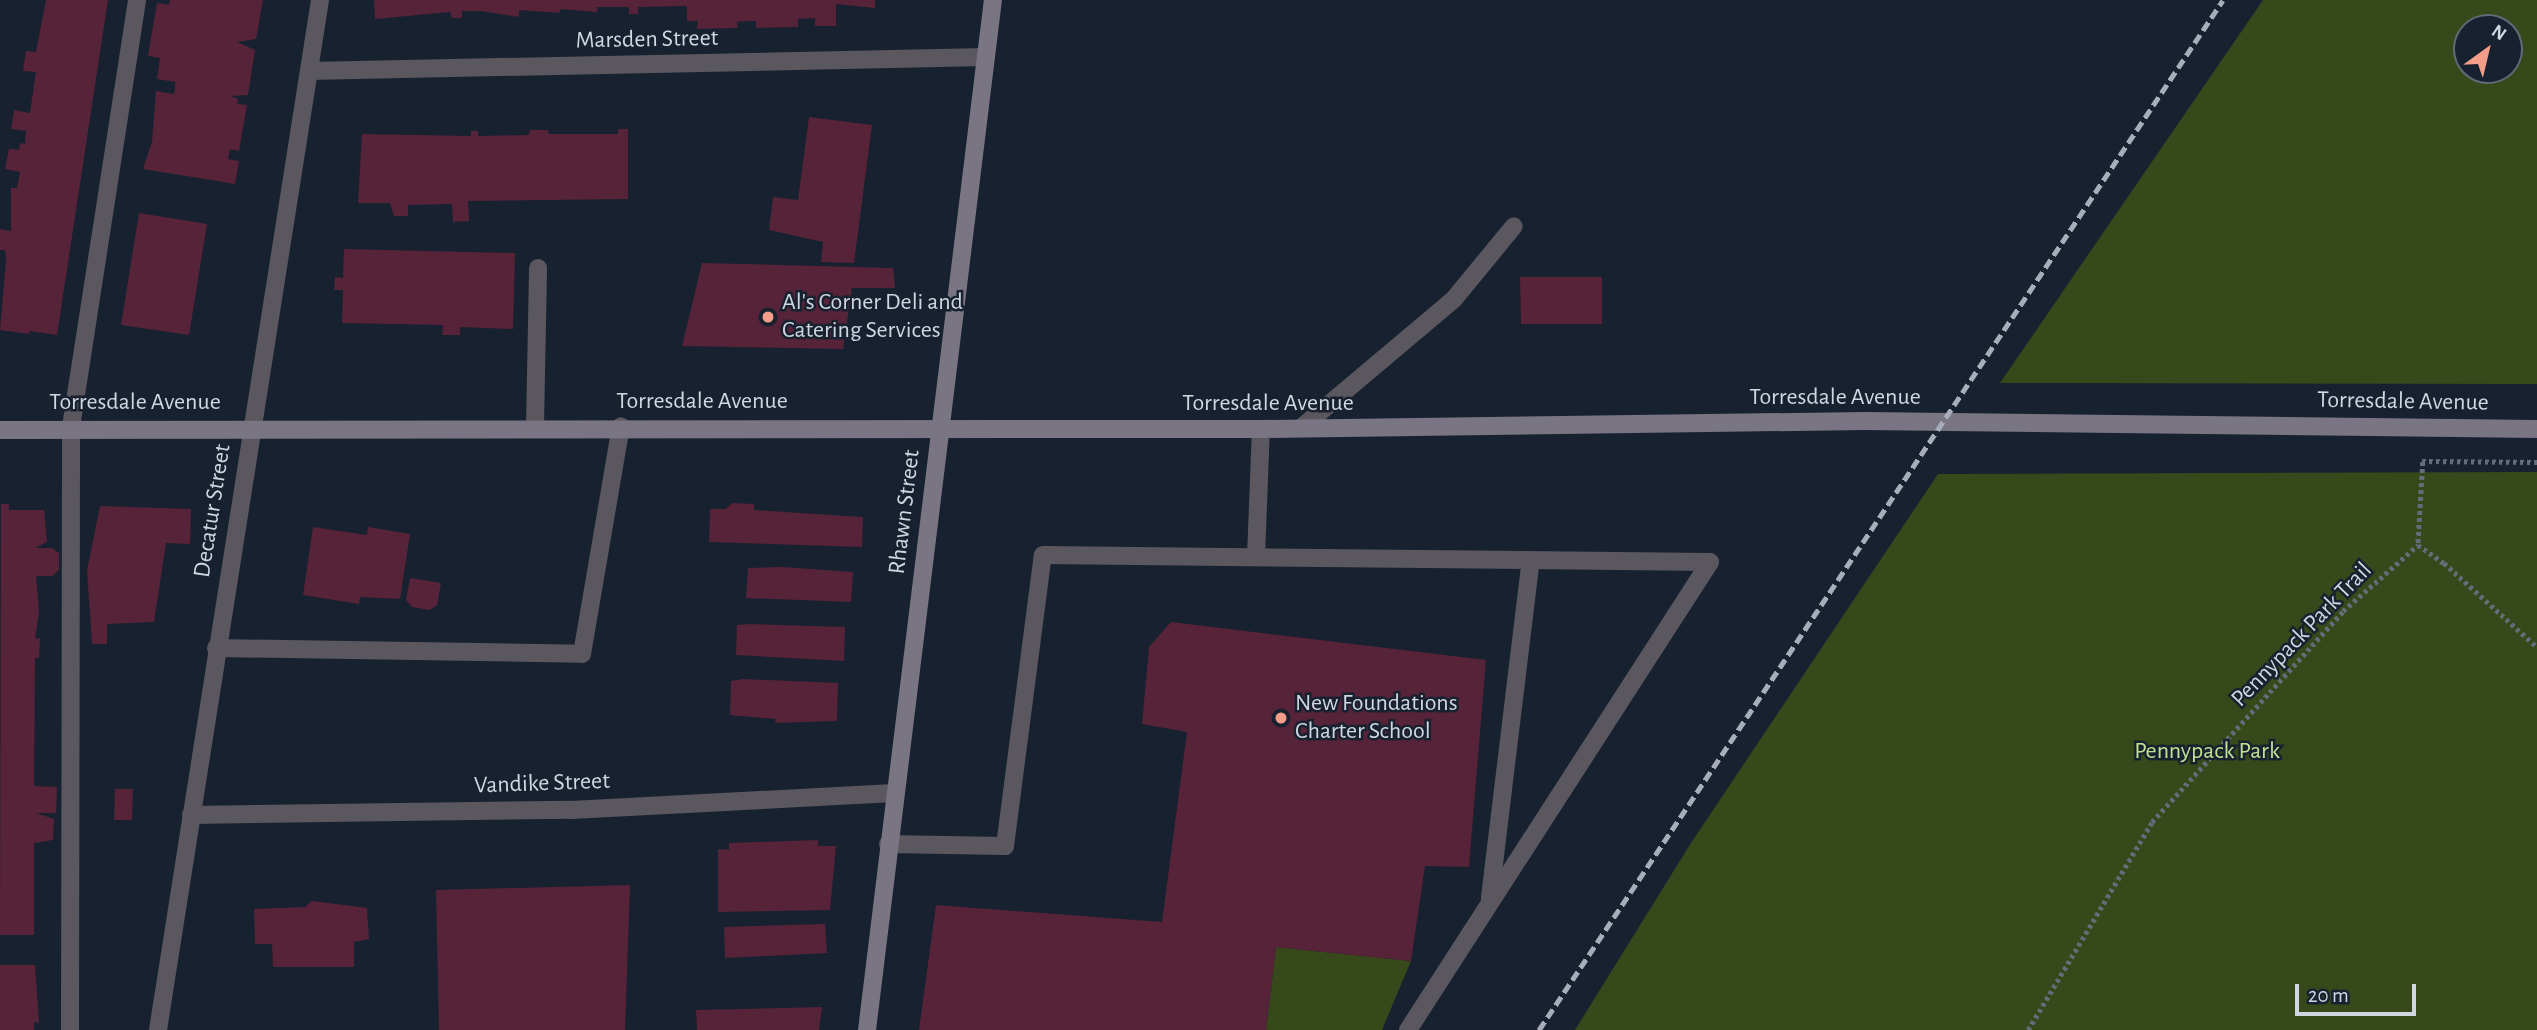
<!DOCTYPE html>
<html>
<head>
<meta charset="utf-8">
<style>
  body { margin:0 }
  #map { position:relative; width:2537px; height:1030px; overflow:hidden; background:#182130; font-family:"Alegreya Sans",sans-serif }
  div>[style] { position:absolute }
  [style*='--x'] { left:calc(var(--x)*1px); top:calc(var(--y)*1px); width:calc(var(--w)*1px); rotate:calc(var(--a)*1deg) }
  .green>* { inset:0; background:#37491b }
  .building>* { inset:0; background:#562338 }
  .path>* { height:4.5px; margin-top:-2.25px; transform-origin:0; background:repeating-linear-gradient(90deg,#656c79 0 3.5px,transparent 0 7px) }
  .lane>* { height:18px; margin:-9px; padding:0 9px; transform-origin:9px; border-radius:9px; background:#5a575f }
  .street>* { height:18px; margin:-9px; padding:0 9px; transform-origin:9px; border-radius:9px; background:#5a575f }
  .secondary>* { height:18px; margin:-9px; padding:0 9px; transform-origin:9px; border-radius:9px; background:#7a7582 }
  .rail>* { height:5px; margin-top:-2.5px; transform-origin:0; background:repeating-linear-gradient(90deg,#a7aeb9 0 10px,transparent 0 15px) }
  .dots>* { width:19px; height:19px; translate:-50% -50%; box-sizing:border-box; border:4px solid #182130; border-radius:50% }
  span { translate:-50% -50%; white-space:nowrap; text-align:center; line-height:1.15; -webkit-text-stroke:5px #182130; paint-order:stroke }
  .street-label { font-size:24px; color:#d1d7e1 }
  .poi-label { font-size:24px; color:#d1d7e1 }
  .left { translate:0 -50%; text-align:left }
  .park-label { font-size:24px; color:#bee192 }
  .north { position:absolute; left:2453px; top:14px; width:70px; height:70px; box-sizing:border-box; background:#182130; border:2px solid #626a77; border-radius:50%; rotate:34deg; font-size:19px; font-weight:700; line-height:28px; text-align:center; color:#d1d7e1 }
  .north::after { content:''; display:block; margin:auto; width:24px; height:32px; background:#f49e8a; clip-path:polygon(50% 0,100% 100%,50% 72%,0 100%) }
  .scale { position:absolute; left:2295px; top:984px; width:121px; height:32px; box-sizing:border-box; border:4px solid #d1d7e1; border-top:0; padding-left:9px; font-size:21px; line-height:24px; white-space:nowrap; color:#d1d7e1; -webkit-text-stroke:5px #182130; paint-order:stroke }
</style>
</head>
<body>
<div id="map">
  <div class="green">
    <i style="clip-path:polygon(evenodd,2263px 0,2537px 0,2537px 384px,2000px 383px,2263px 0,2467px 28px,2509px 28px,2509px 70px,2467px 70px,2467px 28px)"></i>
    <i style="clip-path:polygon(2537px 472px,2537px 1030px,1575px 1030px,1691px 843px,1938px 474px)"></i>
    <i style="clip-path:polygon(1276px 947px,1411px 961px,1382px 1030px,1266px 1030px)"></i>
  </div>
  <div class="building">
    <i style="clip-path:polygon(46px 0,108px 0,57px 335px,30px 331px,29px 334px,0 330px,6px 260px,5px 250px,0 250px,0 229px,11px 231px,11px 188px,17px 188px,20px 172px,5px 169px,9px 149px,19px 150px,20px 143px,25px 144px,26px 131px,11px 129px,14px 110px,30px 113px,36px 72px,23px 71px,26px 51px,36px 52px)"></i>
    <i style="clip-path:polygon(170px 0,263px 0,256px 39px,237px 42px,255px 50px,248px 95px,231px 96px,238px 99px,237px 104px,247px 105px,239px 151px,230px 149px,228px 159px,239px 161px,235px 184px,143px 169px,152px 142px,156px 91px,174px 94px,175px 89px,175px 82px,157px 79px,160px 58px,148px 56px,157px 3px,169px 5px)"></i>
    <i style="clip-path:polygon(374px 0,875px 0,875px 8px,836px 4px,836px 26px,815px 26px,815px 18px,798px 19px,798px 27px,756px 28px,756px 21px,747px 21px,737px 22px,738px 28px,697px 29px,698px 21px,687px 21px,687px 6px,638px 7px,638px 14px,629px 14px,629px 7px,597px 7px,597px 12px,560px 9px,560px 13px,519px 10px,519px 17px,480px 11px,462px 11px,462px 18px,452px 18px,450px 12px,375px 19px)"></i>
    <i style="clip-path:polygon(809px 117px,872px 125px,854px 263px,821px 262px,823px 242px,769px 230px,773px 197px,798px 200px)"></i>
    <i style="clip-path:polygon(618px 129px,628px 129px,628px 199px,468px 201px,469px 221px,453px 222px,452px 204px,408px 205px,408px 216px,394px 216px,390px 203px,358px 203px,362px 134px,471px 136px,471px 131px,478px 131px,478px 136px,529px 135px,530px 130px,548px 130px,549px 134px,618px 134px)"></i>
    <i style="clip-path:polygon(139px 213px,207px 224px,189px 335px,121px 325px)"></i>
    <i style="clip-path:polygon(344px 249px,515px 253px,513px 329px,460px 327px,460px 335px,442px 335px,443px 325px,342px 323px,343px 290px,334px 290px,335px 277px,343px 278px)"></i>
    <i style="clip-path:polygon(702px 263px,893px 268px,895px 288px,852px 288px,843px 349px,682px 346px)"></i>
    <i style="clip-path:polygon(1520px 277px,1602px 277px,1602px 324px,1521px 324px)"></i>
    <i style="clip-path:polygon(732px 503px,754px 504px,754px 510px,863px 517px,862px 547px,709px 542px,710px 509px,726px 509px)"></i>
    <i style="clip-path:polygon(1px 504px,9px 504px,9px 510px,44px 510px,47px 542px,35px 548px,52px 548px,59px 553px,59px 570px,52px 576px,36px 576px,39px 611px,35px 639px,40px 638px,39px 658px,35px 658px,34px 786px,57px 787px,56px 813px,36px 813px,54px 819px,53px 840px,34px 843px,34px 935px,0 935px)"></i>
    <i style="clip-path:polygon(100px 506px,191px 509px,190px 544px,166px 543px,154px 622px,107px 624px,107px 644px,92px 644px,87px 570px)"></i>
    <i style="clip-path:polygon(313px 527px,367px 535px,368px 527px,410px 534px,400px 599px,360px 597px,359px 604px,303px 595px)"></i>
    <i style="clip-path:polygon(782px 567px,853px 572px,851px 602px,746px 598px,748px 568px)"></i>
    <i style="clip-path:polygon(410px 578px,441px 583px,437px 605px,430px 610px,412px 607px,406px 600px)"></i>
    <i style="clip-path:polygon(1171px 622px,1486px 660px,1469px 867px,1425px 866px,1411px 961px,1276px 947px,1266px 1030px,919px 1030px,936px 905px,1162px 922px,1187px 732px,1142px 724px,1149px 647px)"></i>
    <i style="clip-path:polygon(750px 624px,845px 627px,844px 661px,736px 655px,737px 625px)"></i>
    <i style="clip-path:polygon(743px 679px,838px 683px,837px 721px,775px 723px,776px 719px,730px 715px,731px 681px)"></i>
    <i style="clip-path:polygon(115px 789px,133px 789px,132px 820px,114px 820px)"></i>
    <i style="clip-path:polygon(818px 840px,818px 846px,836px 846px,830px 910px,718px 912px,718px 849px,729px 850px,729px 843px)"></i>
    <i style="clip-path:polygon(630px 885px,625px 1030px,439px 1030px,436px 890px)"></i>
    <i style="clip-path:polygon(312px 901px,367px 908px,369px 939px,354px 942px,354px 967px,273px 967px,272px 944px,255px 944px,254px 909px,305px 907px)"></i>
    <i style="clip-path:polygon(825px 924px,827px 953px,725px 958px,724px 927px)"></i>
    <i style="clip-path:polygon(0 965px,35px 965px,39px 1023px,34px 1022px,34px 1030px,0 1030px)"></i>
    <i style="clip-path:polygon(822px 1007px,819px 1030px,697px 1030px,696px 1010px)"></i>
  </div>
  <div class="path">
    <i style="--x:2422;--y:461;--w:115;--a:0.5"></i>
    <i style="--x:2423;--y:462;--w:83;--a:93.4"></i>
    <i style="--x:2418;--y:545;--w:32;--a:35"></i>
    <i style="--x:2444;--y:563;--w:125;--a:42.1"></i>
    <i style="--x:2028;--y:1030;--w:242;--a:-59.2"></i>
    <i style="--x:2152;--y:822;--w:285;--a:-47.8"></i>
    <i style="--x:2343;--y:611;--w:100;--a:-41.3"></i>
  </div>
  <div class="lane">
    <i style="--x:535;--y:427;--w:159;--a:-88.9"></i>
    <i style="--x:1301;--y:428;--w:200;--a:-40.1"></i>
    <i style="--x:1454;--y:299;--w:94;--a:-50.6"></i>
    <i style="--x:1256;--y:557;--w:128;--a:-87.8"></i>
    <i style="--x:216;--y:648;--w:366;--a:0.9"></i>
    <i style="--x:582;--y:654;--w:231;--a:-80.3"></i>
    <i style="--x:888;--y:844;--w:117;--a:1"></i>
    <i style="--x:1005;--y:846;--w:293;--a:-82.6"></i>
    <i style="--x:1043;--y:555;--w:667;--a:0.6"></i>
    <i style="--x:1710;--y:562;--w:557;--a:122.83"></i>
    <i style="--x:1490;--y:897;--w:339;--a:-83.1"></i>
    <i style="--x:70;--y:1030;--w:603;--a:-89.9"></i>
    <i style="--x:71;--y:427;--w:432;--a:-81.2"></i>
  </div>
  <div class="street">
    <i style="--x:309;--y:71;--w:677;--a:-1.18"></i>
    <i style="--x:191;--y:815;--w:380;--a:-0.8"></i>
    <i style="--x:571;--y:810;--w:323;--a:-3"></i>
    <i style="--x:158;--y:1030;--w:1043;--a:-81.06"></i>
  </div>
  <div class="secondary">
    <i style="--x:0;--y:430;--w:1261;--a:-0.05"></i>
    <i style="--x:1261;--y:429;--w:605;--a:-0.76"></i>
    <i style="--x:1866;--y:421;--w:671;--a:0.68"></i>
    <i style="--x:867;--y:1030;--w:1038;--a:-83.03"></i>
  </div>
  <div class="rail">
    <i style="--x:1539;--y:1030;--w:1236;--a:-56.41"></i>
  </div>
  <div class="dots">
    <i style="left:768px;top:317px;background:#f49e8a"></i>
    <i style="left:1281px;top:718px;background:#f49e8a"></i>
  </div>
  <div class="street-label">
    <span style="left:647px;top:40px;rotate:-1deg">Marsden Street</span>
    <span style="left:1835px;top:398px">Torresdale Avenue</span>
    <span style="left:702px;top:402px">Torresdale Avenue</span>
    <span style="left:2403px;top:402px;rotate:1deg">Torresdale Avenue</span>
    <span style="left:135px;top:403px">Torresdale Avenue</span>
    <span style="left:1268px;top:404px">Torresdale Avenue</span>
    <span style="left:213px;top:511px;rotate:-81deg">Decatur Street</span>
    <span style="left:905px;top:512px;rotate:-83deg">Rhawn Street</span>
    <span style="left:2302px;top:635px;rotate:-46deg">Pennypack Park Trail</span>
    <span style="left:542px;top:784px;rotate:-2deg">Vandike Street</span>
  </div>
  <div class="poi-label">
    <span class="left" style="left:782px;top:317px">Al's Corner Deli and<br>Catering Services</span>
    <span class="left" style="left:1295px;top:718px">New Foundations<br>Charter School</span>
  </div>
  <div class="park-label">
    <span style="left:2207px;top:752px">Pennypack Park</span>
  </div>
  <div class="north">N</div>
  <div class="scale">20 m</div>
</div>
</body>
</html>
